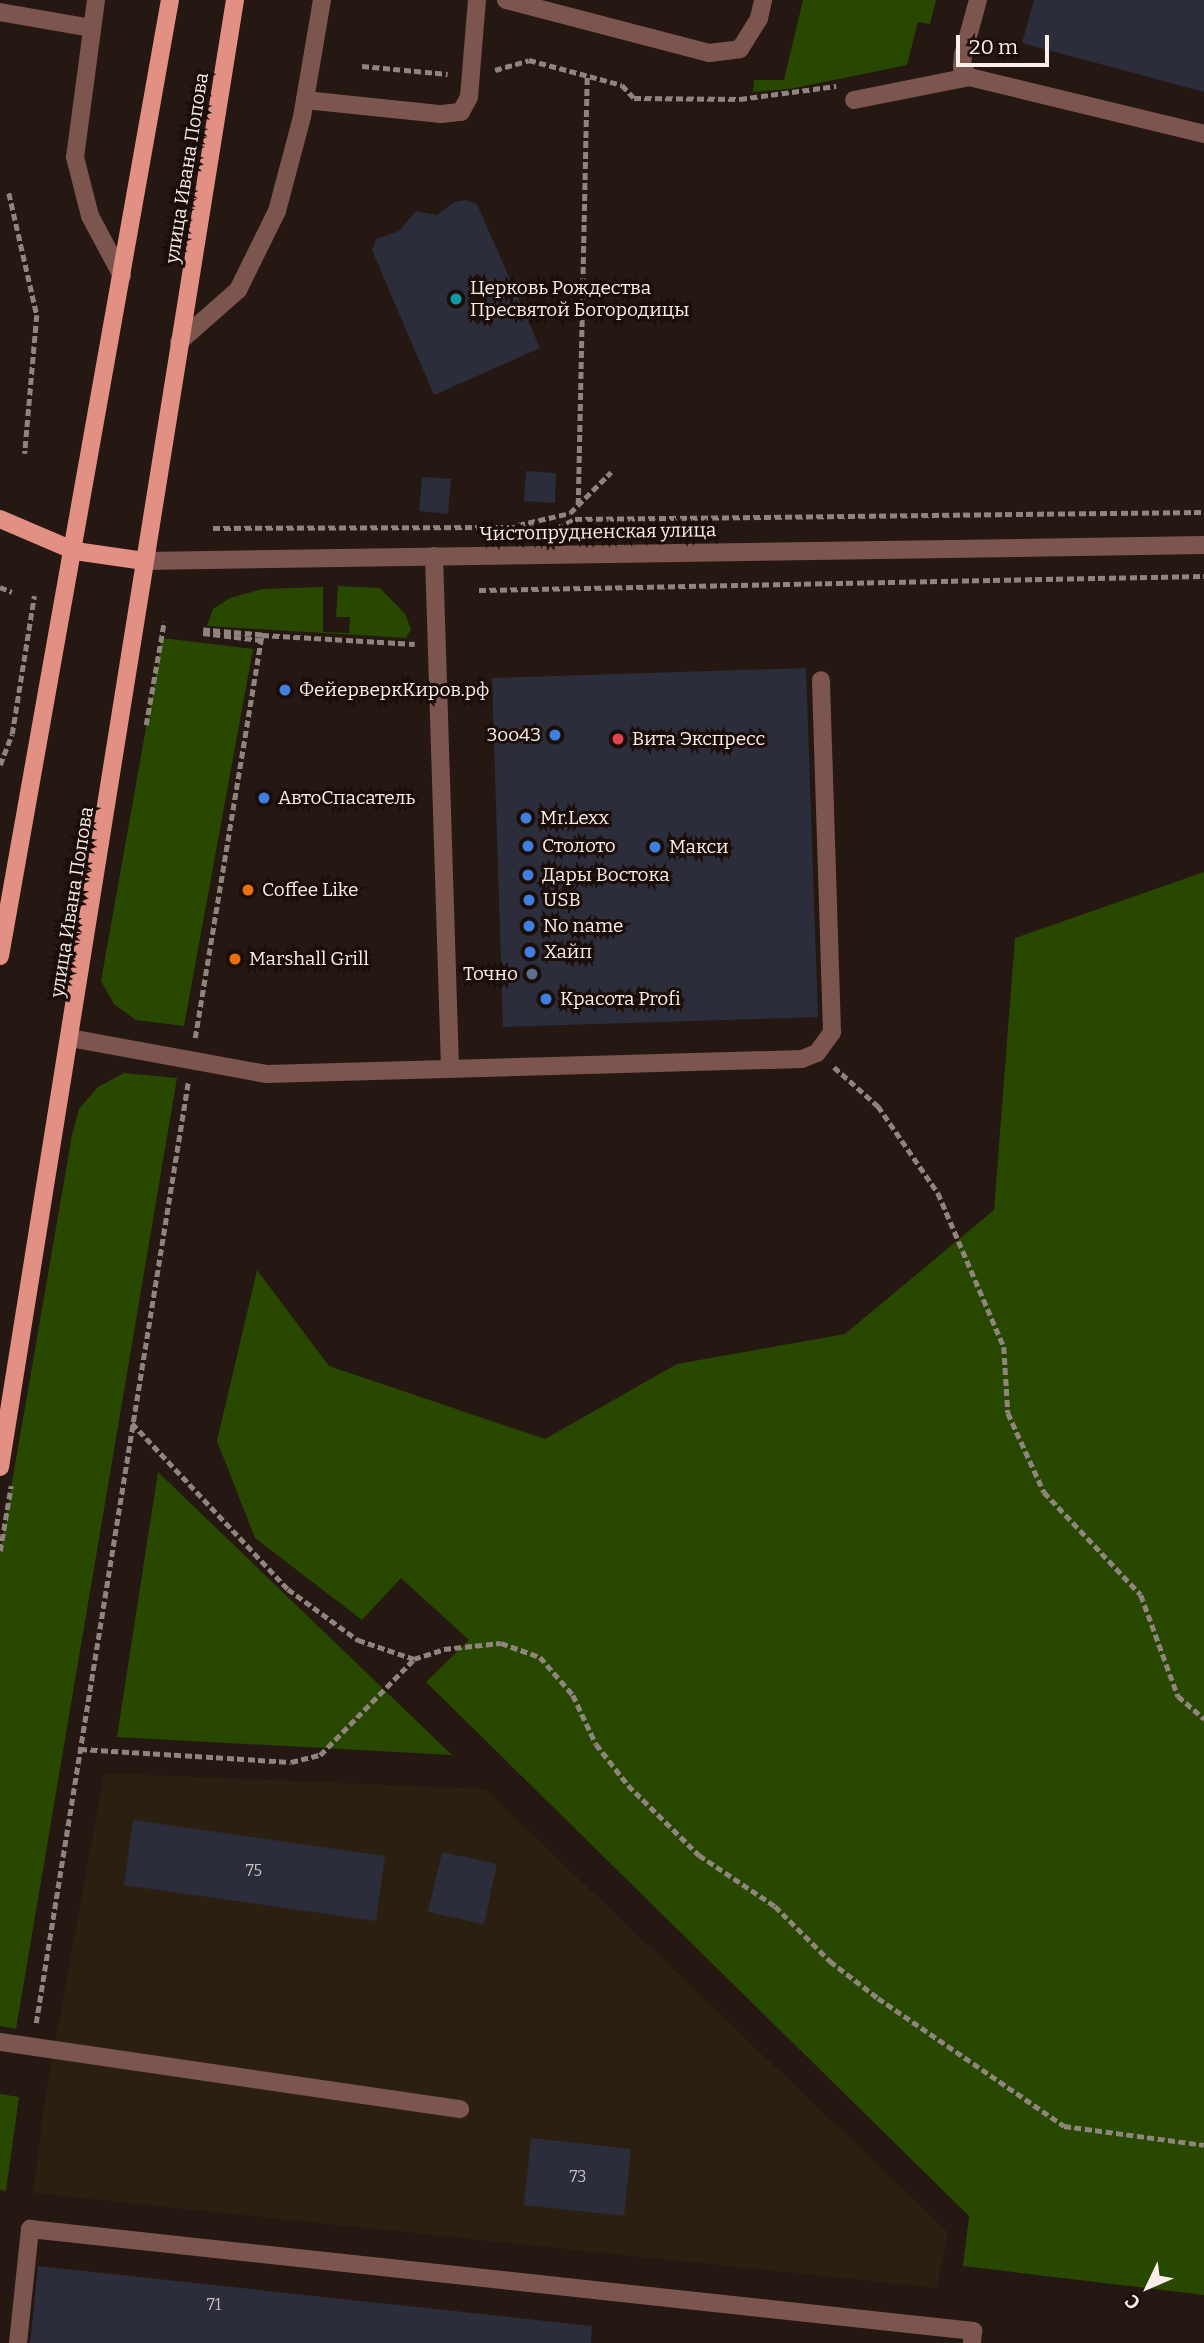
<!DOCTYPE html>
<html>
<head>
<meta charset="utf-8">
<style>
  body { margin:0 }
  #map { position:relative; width:1204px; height:2343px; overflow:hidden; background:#251711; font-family:Bitter,serif }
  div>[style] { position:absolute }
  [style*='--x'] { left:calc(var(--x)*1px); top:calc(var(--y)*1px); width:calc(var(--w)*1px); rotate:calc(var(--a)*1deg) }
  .industrial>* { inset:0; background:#2b1f11 }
  .green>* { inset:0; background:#284800 }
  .building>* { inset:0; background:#2c2d3b }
  .path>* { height:4.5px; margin-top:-2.25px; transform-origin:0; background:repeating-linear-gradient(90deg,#90847f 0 7px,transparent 0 10.5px) }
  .minor>* { height:18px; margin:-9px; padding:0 9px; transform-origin:9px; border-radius:9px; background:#7d554f }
  .major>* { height:18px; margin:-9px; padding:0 9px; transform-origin:9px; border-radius:9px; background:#e28f84 }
  .dots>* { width:19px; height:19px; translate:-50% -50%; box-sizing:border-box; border:4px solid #1b0e08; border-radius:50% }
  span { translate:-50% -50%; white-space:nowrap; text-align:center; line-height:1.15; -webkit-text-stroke:6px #1b0e08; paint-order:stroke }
  .number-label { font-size:16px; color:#c6bebe }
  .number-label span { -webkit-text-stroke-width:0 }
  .street-label { font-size:19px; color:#f9eeea }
  .poi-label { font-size:19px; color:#f9eeea }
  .left { translate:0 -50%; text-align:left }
  .right { translate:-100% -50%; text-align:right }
  .north { position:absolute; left:1113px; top:2252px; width:70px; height:70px; -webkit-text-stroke:5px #1b0e08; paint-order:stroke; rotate:226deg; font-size:19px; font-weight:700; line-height:28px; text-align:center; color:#f9eeea }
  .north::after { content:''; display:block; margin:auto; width:24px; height:32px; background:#f9eeea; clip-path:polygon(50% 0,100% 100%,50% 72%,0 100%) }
  .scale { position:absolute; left:956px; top:35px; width:93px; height:32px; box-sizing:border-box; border:4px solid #f9eeea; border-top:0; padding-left:9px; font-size:21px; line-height:24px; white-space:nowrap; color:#f9eeea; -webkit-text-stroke:5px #1b0e08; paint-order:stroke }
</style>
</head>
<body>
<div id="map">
  <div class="industrial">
    <i style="clip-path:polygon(104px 1773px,485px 1789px,948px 2232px,937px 2288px,33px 2193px,45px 2100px)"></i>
  </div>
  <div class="green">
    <i style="clip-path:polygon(803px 0,936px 0,930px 24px,918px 22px,907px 65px,790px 89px,753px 92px,754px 80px,784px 80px)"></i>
    <i style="clip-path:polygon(338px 586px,380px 588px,405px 614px,411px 629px,406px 638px,207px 626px,213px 609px,230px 598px,262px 589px,323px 587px,323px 632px,349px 633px,350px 617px,336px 617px)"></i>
    <i style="clip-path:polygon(162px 638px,253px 649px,184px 1026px,136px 1020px,114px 1004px,101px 981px)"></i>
    <i style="clip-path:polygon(1204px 872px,1204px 2295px,963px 2266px,969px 2216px,426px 1682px,469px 1640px,401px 1578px,362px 1620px,255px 1538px,217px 1441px,257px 1270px,329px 1366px,545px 1439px,677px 1364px,845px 1334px,994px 1210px,1015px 938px)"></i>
    <i style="clip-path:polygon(124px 1073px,177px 1078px,16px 2029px,0 2026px,0 1552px,72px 1135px,79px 1109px,98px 1087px)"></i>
    <i style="clip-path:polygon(158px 1472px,452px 1755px,117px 1737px)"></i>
    <i style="clip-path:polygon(0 2094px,19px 2097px,6px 2191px,0 2190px)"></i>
  </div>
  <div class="building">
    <i style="clip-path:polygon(1034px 0,1204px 0,1204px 92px,1022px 43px)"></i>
    <i style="clip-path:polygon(466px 200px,477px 204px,540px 348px,434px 395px,372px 250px,376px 239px,399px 231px,416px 211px,437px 215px,454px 202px)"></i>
    <i style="clip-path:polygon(526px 471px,556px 473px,555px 503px,524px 501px)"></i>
    <i style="clip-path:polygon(422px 477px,451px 479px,448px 514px,419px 511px)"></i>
    <i style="clip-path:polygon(806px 668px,818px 1017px,503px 1027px,492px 678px)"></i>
    <i style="clip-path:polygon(133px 1820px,385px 1856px,376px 1921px,124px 1885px)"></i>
    <i style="clip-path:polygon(442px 1852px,497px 1864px,484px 1924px,428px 1912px)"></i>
    <i style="clip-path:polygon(531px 2138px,631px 2149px,624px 2216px,524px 2205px)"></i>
    <i style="clip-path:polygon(38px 2266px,592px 2326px,591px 2343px,30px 2343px)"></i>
  </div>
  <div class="path">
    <i style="--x:362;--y:66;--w:86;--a:5.3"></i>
    <i style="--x:495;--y:70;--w:35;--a:-16"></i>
    <i style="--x:529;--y:60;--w:96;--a:15"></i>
    <i style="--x:622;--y:85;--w:18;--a:47"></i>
    <i style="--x:634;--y:98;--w:106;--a:0.5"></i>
    <i style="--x:740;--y:99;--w:97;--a:-7.7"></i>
    <i style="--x:9;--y:193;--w:125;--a:77.1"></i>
    <i style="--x:37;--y:315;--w:139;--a:95"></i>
    <i style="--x:578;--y:505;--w:428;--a:-88.8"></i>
    <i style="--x:518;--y:525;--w:53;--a:-13"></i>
    <i style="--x:570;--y:513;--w:58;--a:-45"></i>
    <i style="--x:508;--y:527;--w:31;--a:2"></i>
    <i style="--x:213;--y:528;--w:296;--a:-0.2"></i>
    <i style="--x:557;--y:528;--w:20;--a:-27"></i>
    <i style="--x:575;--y:519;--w:629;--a:-0.64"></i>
    <i style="--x:0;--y:587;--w:13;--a:23"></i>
    <i style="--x:479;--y:590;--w:725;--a:-1.11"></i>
    <i style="--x:203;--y:633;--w:58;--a:6.9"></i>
    <i style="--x:262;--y:635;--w:153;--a:3.4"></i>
    <i style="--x:146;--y:725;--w:105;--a:-80.1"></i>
    <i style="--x:0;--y:765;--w:33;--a:-69"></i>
    <i style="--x:12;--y:734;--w:140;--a:-80.9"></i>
    <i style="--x:195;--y:1038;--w:409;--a:-80.6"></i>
    <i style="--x:262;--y:635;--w:59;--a:-175.2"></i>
    <i style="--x:834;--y:1067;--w:59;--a:41.6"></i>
    <i style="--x:878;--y:1106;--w:106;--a:55.4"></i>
    <i style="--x:938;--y:1193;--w:168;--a:66.8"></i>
    <i style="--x:1004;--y:1347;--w:66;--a:86.5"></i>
    <i style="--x:1008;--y:1413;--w:87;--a:65.5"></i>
    <i style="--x:1044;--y:1492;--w:141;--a:46.7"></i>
    <i style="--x:1141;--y:1595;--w:108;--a:69.9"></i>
    <i style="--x:1178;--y:1696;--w:35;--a:41"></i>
    <i style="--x:132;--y:1423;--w:228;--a:46.8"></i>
    <i style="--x:288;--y:1589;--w:87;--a:36.1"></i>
    <i style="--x:358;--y:1640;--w:59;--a:18.7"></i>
    <i style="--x:0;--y:1551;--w:66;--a:-80.4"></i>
    <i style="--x:80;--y:1749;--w:211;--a:3.5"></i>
    <i style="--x:291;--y:1762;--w:30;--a:-14"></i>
    <i style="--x:320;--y:1755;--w:134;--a:-45.6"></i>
    <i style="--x:414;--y:1659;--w:32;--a:-18"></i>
    <i style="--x:444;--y:1649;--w:57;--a:-6"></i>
    <i style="--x:501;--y:1643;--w:41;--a:19.7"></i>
    <i style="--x:540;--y:1657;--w:50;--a:49"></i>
    <i style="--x:573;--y:1695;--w:54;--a:64.9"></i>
    <i style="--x:596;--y:1744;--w:52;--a:52"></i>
    <i style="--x:628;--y:1785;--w:100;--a:44.6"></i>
    <i style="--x:699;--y:1855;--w:92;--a:33.9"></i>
    <i style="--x:775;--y:1906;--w:78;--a:45"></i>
    <i style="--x:830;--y:1961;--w:61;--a:37.6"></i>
    <i style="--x:878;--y:1998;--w:226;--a:34.5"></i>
    <i style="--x:1064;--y:2126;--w:141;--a:7.7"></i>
    <i style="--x:36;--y:2023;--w:953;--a:-80.82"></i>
  </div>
  <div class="minor">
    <i style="--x:96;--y:0;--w:158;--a:97.6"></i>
    <i style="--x:75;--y:157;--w:61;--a:75.7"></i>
    <i style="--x:90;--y:216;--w:68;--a:61.9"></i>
    <i style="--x:506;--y:0;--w:210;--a:14.6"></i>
    <i style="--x:709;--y:53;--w:31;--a:-7"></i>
    <i style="--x:740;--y:49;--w:36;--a:-58"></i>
    <i style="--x:759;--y:18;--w:18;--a:-77"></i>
    <i style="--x:978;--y:0;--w:57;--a:105.3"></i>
    <i style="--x:963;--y:55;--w:12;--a:95"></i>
    <i style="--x:962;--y:67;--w:12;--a:55"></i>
    <i style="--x:969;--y:77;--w:242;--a:13.6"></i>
    <i style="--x:0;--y:12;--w:92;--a:10"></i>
    <i style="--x:305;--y:100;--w:137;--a:5.9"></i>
    <i style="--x:441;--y:114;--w:20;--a:-6"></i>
    <i style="--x:461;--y:112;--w:17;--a:-62"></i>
    <i style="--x:469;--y:97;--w:97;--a:-85.3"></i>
    <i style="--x:854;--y:100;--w:117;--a:-11.3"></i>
    <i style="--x:179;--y:342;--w:79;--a:-41.4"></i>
    <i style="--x:238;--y:290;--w:88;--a:-63.7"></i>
    <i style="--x:277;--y:211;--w:97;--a:-75.1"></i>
    <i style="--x:302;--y:117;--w:119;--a:-80.3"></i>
    <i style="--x:434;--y:556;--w:513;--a:88.21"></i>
    <i style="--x:144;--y:561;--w:1060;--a:-0.86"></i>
    <i style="--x:70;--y:1038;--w:199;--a:10.4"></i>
    <i style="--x:266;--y:1074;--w:536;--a:-1.6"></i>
    <i style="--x:802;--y:1059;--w:16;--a:-22"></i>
    <i style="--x:817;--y:1053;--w:26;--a:-54"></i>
    <i style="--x:832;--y:1032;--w:352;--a:-91.8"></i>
    <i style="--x:0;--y:2042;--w:465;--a:8.3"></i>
    <i style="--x:18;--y:2343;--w:115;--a:-84"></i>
    <i style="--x:30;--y:2229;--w:949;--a:6.17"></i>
    <i style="--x:973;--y:2331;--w:12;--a:95"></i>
  </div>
  <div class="major">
    <i style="--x:0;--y:519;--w:82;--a:23.1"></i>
    <i style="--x:75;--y:551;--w:70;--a:8.2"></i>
    <i style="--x:0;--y:956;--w:971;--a:-79.92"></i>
    <i style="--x:0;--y:1467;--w:1486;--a:-80.9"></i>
  </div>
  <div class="dots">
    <i style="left:456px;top:299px;background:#0f9aa8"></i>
    <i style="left:285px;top:690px;background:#3f7fe0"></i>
    <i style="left:555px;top:735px;background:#3f7fe0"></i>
    <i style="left:618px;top:739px;background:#e0444e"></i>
    <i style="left:264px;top:798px;background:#3f7fe0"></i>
    <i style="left:526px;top:818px;background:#3f7fe0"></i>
    <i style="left:528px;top:846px;background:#3f7fe0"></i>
    <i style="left:655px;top:847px;background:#3f7fe0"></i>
    <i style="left:528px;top:875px;background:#3f7fe0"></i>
    <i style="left:248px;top:890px;background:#e8710a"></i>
    <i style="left:529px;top:900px;background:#3f7fe0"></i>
    <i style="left:529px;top:926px;background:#3f7fe0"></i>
    <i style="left:530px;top:952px;background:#3f7fe0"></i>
    <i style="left:235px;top:959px;background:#e8710a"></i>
    <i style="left:532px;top:974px;background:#5c6f8a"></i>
    <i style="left:546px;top:999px;background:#3f7fe0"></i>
  </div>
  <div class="number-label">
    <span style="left:254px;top:1871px">75</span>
    <span style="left:578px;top:2177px">73</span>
    <span style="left:214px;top:2305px">71</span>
  </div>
  <div class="street-label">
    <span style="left:187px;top:168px;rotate:-81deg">улица Ивана Попова</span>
    <span style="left:598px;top:532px;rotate:-1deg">Чистопрудненская улица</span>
    <span style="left:72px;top:902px;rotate:-81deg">улица Ивана Попова</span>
  </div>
  <div class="poi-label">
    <span class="left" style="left:470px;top:299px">Церковь Рождества<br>Пресвятой Богородицы</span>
    <span class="left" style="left:299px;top:690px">ФейерверкКиров.рф</span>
    <span class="right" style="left:541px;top:735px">Зоо43</span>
    <span class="left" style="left:632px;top:739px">Вита Экспресс</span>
    <span class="left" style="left:278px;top:798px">АвтоСпасатель</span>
    <span class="left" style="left:540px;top:818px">Mr.Lexx</span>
    <span class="left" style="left:542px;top:846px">Столото</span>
    <span class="left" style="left:669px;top:847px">Макси</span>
    <span class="left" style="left:542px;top:875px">Дары Востока</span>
    <span class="left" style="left:262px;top:890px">Coffee Like</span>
    <span class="left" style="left:543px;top:900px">USB</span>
    <span class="left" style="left:543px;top:926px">No name</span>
    <span class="left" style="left:544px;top:952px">Хайп</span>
    <span class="left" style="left:249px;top:959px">Marshall Grill</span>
    <span class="right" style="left:518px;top:974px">Точно</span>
    <span class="left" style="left:560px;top:999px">Красота Profi</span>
  </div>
  <div class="north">С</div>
  <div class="scale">20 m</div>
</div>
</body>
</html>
